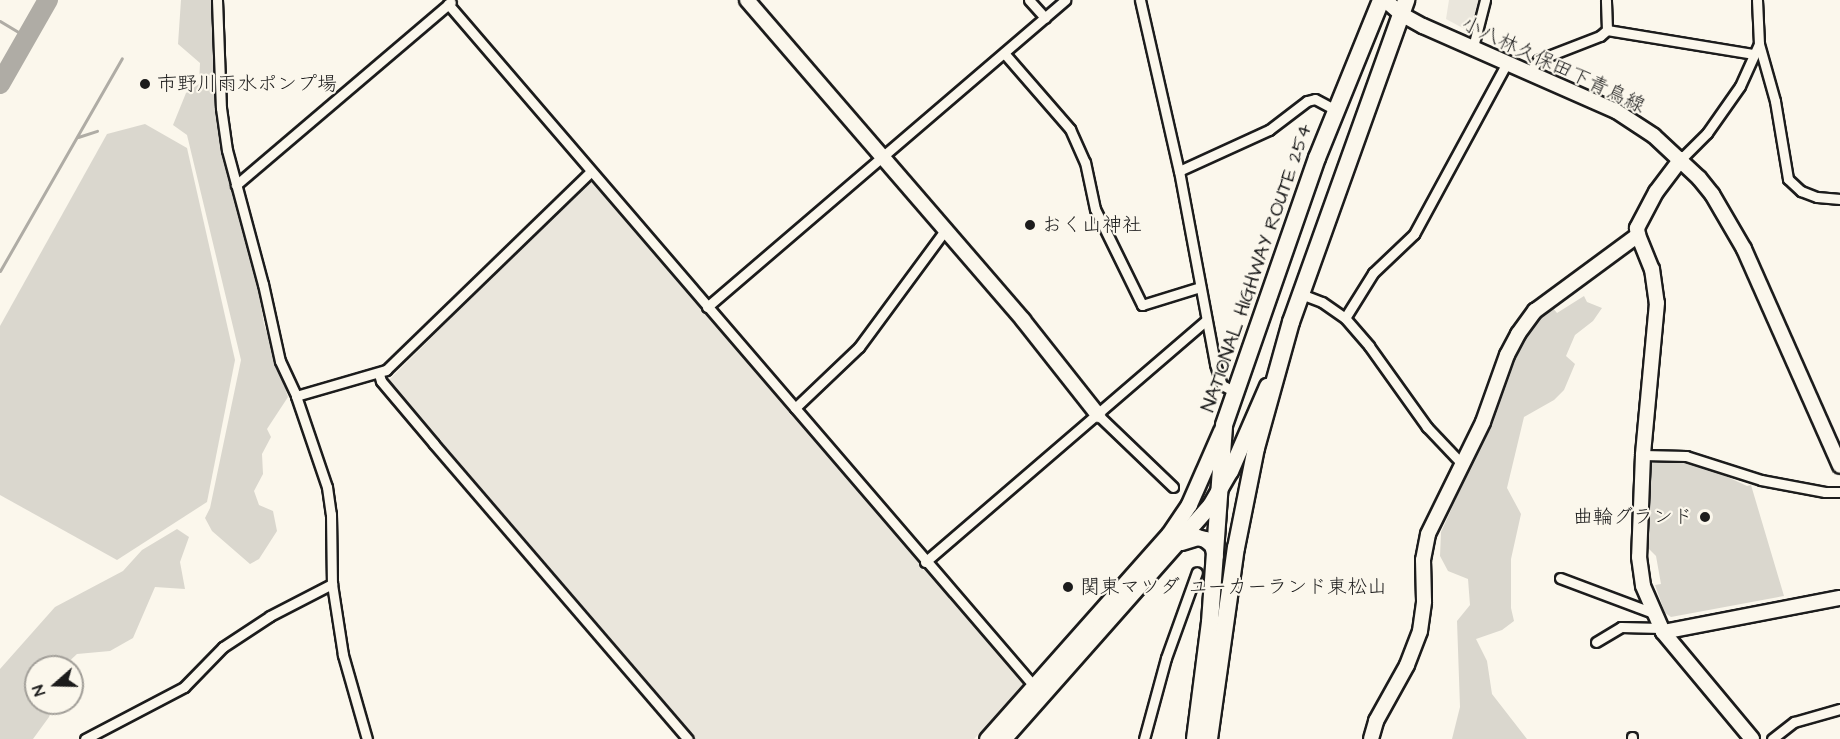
<!DOCTYPE html>
<html>
<head>
<meta charset="utf-8">
<style>
  body { margin:0 }
  #map { position:relative; width:1840px; height:739px; overflow:hidden; background:#fbf7ec; font-family:"Architects Daughter","Klee One",sans-serif }
  div>[style] { position:absolute }
  [style*='--x'] { left:calc(var(--x)*1px); top:calc(var(--y)*1px); width:calc(var(--w)*1px); rotate:calc(var(--a)*1deg) }
  .built>* { inset:0; background:#eae6dc }
  .green>* { inset:0; background:#dad7ce }
  .stream>* { height:3px; margin:-1.5px; padding:0 1.5px; transform-origin:1.5px; border-radius:1.5px; background:#afaca5 }
  .river>* { height:20px; margin:-10px; padding:0 10px; transform-origin:10px; border-radius:10px; background:#afaca5 }
  .roads { filter:drop-shadow(2px 0 #1c1c1c) drop-shadow(-2px 0 #1c1c1c) drop-shadow(0 2px #1c1c1c) drop-shadow(0 -2px #1c1c1c) }
  .street>* { height:9px; margin:-4.5px; padding:0 4.5px; transform-origin:4.5px; border-radius:4.5px; background:#fbf7ec }
  .secondary>* { height:14px; margin:-7px; padding:0 7px; transform-origin:7px; border-radius:7px; background:#fbf7ec }
  .primary>* { height:15px; margin:-7.5px; padding:0 7.5px; transform-origin:7.5px; border-radius:7.5px; background:#fbf7ec }
  .highway>* { height:16px; margin:-8px; padding:0 8px; transform-origin:8px; border-radius:8px; background:#fbf7ec }
  .dots>* { width:16px; height:16px; translate:-50% -50%; box-sizing:border-box; border:3px solid #fbf7ec; border-radius:50% }
  span { translate:-50% -50%; white-space:nowrap; text-align:center; line-height:1.15; -webkit-text-stroke:4.5px #fbf7ec; paint-order:stroke }
  .street-label { font-size:20px; color:#1c1c1c }
  .poi-label { font-size:20px; color:#1c1c1c }
  .left { translate:0 -50%; text-align:left }
  .right { translate:-100% -50%; text-align:right }
  .north { position:absolute; left:24px; top:655px; width:60px; height:60px; box-sizing:border-box; background:#fbf7ec; border:2px solid #a29f99; border-radius:50%; rotate:250deg; font-size:16px; font-weight:700; line-height:24px; text-align:center; color:#1c1c1c }
  .north::after { content:''; display:block; margin:auto; width:21px; height:27px; background:#1c1c1c; clip-path:polygon(50% 0,100% 100%,50% 72%,0 100%) }
</style>
</head>
<body>
<div id="map">
  <div class="built">
    <i style="clip-path:polygon(1449px 0,1480px 0,1472px 33px,1446px 19px)"></i>
    <i style="clip-path:polygon(590px 180px,1024px 684px,974px 739px,693px 739px,387px 382px)"></i>
  </div>
  <div class="green">
    <i style="clip-path:polygon(181px 0,212px 0,216px 108px,222px 151px,257px 282px,264px 324px,288px 397px,267px 429px,271px 437px,262px 454px,263px 474px,254px 491px,259px 505px,273px 511px,277px 531px,259px 559px,250px 564px,212px 531px,205px 518px,210px 508px,241px 360px,187px 135px,173px 125px,186px 93px,199px 84px,200px 63px,178px 44px)"></i>
    <i style="clip-path:polygon(145px 124px,187px 148px,235px 360px,207px 502px,117px 560px,0 495px,0 326px,107px 134px)"></i>
    <i style="clip-path:polygon(1584px 296px,1587px 302px,1602px 308px,1593px 321px,1575px 335px,1566px 356px,1575px 364px,1564px 390px,1554px 400px,1524px 417px,1507px 488px,1521px 514px,1511px 559px,1511px 608px,1514px 621px,1502px 630px,1476px 639px,1487px 661px,1492px 694px,1527px 739px,1452px 739px,1460px 707px,1457px 621px,1470px 605px,1468px 579px,1448px 571px,1440px 556px,1441px 532px,1497px 409px,1515px 350px,1545px 310px,1552px 307px,1557px 313px)"></i>
    <i style="clip-path:polygon(1650px 457px,1675px 458px,1704px 466px,1747px 486px,1751px 485px,1784px 596px,1671px 617px,1665px 613px,1655px 585px,1661px 584px,1656px 556px,1648px 548px)"></i>
    <i style="clip-path:polygon(177px 529px,189px 537px,180px 562px,185px 589px,155px 587px,133px 638px,110px 651px,77px 654px,63px 667px,36px 667px,36px 703px,54px 703px,49px 717px,33px 739px,0 739px,0 669px,55px 607px,123px 571px,142px 550px)"></i>
  </div>
  <div class="stream">
    <i style="--x:0;--y:21;--w:31;--a:31"></i>
    <i style="--x:78;--y:137;--w:20;--a:-18"></i>
    <i style="--x:0;--y:271;--w:245;--a:-60.2"></i>
  </div>
  <div class="river">
    <i style="--x:0;--y:84;--w:97;--a:-60.3"></i>
  </div>
  <div class="roads">
    <div class="street">
      <i style="--x:217;--y:0;--w:108;--a:87.9"></i>
      <i style="--x:221;--y:108;--w:42;--a:81.9"></i>
      <i style="--x:227;--y:150;--w:139;--a:75"></i>
      <i style="--x:263;--y:284;--w:79;--a:77.6"></i>
      <i style="--x:280;--y:361;--w:38;--a:65"></i>
      <i style="--x:296;--y:396;--w:96;--a:71.2"></i>
      <i style="--x:327;--y:487;--w:27;--a:82"></i>
      <i style="--x:331;--y:514;--w:70;--a:89.2"></i>
      <i style="--x:332;--y:584;--w:72;--a:81.2"></i>
      <i style="--x:343;--y:655;--w:87;--a:74.1"></i>
      <i style="--x:1029;--y:0;--w:24;--a:48"></i>
      <i style="--x:1140;--y:0;--w:175;--a:77.2"></i>
      <i style="--x:1179;--y:171;--w:196;--a:79.4"></i>
      <i style="--x:1215;--y:364;--w:22;--a:72"></i>
      <i style="--x:1222;--y:385;--w:15;--a:28"></i>
      <i style="--x:448;--y:4;--w:899;--a:49.33"></i>
      <i style="--x:1607;--y:30;--w:149;--a:9.3"></i>
      <i style="--x:1759;--y:44;--w:59;--a:74.3"></i>
      <i style="--x:1775;--y:101;--w:79;--a:80.5"></i>
      <i style="--x:1788;--y:179;--w:18;--a:43"></i>
      <i style="--x:1801;--y:191;--w:17;--a:21"></i>
      <i style="--x:1817;--y:197;--w:23;--a:5"></i>
      <i style="--x:1473;--y:47;--w:49;--a:-75.7"></i>
      <i style="--x:1004;--y:53;--w:101;--a:49"></i>
      <i style="--x:1070;--y:129;--w:36;--a:66"></i>
      <i style="--x:1085;--y:162;--w:48;--a:78"></i>
      <i style="--x:1095;--y:209;--w:107;--a:63.9"></i>
      <i style="--x:1142;--y:305;--w:61;--a:-17.2"></i>
      <i style="--x:1530;--y:72;--w:14;--a:-56"></i>
      <i style="--x:1538;--y:60;--w:66;--a:-21.2"></i>
      <i style="--x:1600;--y:36;--w:9;--a:-41"></i>
      <i style="--x:1607;--y:30;--w:30;--a:-92"></i>
      <i style="--x:1681;--y:159;--w:37;--a:-45"></i>
      <i style="--x:1707;--y:133;--w:57;--a:-54.9"></i>
      <i style="--x:1740;--y:86;--w:46;--a:-65.7"></i>
      <i style="--x:1759;--y:44;--w:44;--a:-92.6"></i>
      <i style="--x:1179;--y:171;--w:99;--a:-24.5"></i>
      <i style="--x:1269;--y:130;--w:48;--a:-37.3"></i>
      <i style="--x:1307;--y:101;--w:8;--a:-14"></i>
      <i style="--x:1315;--y:99;--w:24;--a:28"></i>
      <i style="--x:236;--y:185;--w:282;--a:-40.4"></i>
      <i style="--x:1301;--y:294;--w:22;--a:21"></i>
      <i style="--x:1322;--y:302;--w:28;--a:35"></i>
      <i style="--x:1345;--y:318;--w:53;--a:-58.1"></i>
      <i style="--x:1373;--y:273;--w:57;--a:-43.6"></i>
      <i style="--x:1414;--y:234;--w:195;--a:-61.5"></i>
      <i style="--x:707;--y:307;--w:472;--a:-40.6"></i>
      <i style="--x:1345;--y:318;--w:37;--a:49"></i>
      <i style="--x:1369;--y:346;--w:100;--a:54.4"></i>
      <i style="--x:1427;--y:427;--w:52;--a:46.5"></i>
      <i style="--x:379;--y:374;--w:7;--a:74"></i>
      <i style="--x:381;--y:381;--w:82;--a:49.9"></i>
      <i style="--x:434;--y:444;--w:389;--a:49.3"></i>
      <i style="--x:296;--y:396;--w:94;--a:-16.1"></i>
      <i style="--x:386;--y:370;--w:284;--a:-44.1"></i>
      <i style="--x:795;--y:408;--w:88;--a:-43.6"></i>
      <i style="--x:859;--y:347;--w:147;--a:-53.6"></i>
      <i style="--x:1098;--y:415;--w:104;--a:43.8"></i>
      <i style="--x:1643;--y:455;--w:43;--a:1.3"></i>
      <i style="--x:1686;--y:456;--w:79;--a:17.7"></i>
      <i style="--x:1761;--y:480;--w:65;--a:10.6"></i>
      <i style="--x:1825;--y:492;--w:15;--a:0"></i>
      <i style="--x:925;--y:562;--w:371;--a:-40.7"></i>
      <i style="--x:1560;--y:578;--w:99;--a:20.6"></i>
      <i style="--x:1596;--y:642;--w:29;--a:-31"></i>
      <i style="--x:1621;--y:627;--w:40;--a:1.4"></i>
      <i style="--x:1632;--y:737;--w:2;--a:90"></i>
      <i style="--x:85;--y:739;--w:112;--a:-27.7"></i>
      <i style="--x:184;--y:687;--w:56;--a:-45.7"></i>
      <i style="--x:223;--y:647;--w:56;--a:-33.4"></i>
      <i style="--x:270;--y:616;--w:70;--a:-27.3"></i>
      <i style="--x:1144;--y:739;--w:84;--a:-74.8"></i>
      <i style="--x:1166;--y:658;--w:91;--a:-70.2"></i>
      <i style="--x:1772;--y:739;--w:28;--a:-38"></i>
      <i style="--x:1794;--y:722;--w:48;--a:-15.8"></i>
    </div>
    <div class="secondary">
      <i style="--x:747;--y:0;--w:423;--a:49.2"></i>
      <i style="--x:1023;--y:320;--w:121;--a:51.7"></i>
      <i style="--x:1385;--y:0;--w:21;--a:41"></i>
      <i style="--x:1401;--y:14;--w:25;--a:29"></i>
      <i style="--x:1423;--y:26;--w:211;--a:23.8"></i>
      <i style="--x:1616;--y:111;--w:45;--a:33.3"></i>
      <i style="--x:1654;--y:136;--w:62;--a:43"></i>
      <i style="--x:1699;--y:178;--w:21;--a:51"></i>
      <i style="--x:1712;--y:194;--w:64;--a:59.8"></i>
      <i style="--x:1744;--y:249;--w:237;--a:66.1"></i>
      <i style="--x:1681;--y:159;--w:41;--a:127.1"></i>
      <i style="--x:1656;--y:192;--w:41;--a:117.8"></i>
      <i style="--x:1637;--y:228;--w:7;--a:82"></i>
      <i style="--x:1638;--y:235;--w:37;--a:68"></i>
      <i style="--x:1652;--y:269;--w:34;--a:82"></i>
      <i style="--x:1657;--y:303;--w:153;--a:95.3"></i>
      <i style="--x:1643;--y:455;--w:102;--a:92.2"></i>
      <i style="--x:1639;--y:557;--w:29;--a:82"></i>
      <i style="--x:1643;--y:586;--w:50;--a:66.5"></i>
      <i style="--x:1663;--y:632;--w:139;--a:50.2"></i>
      <i style="--x:1663;--y:632;--w:180;--a:-10.9"></i>
      <i style="--x:1371;--y:739;--w:19;--a:-74"></i>
      <i style="--x:1376;--y:721;--w:64;--a:-61"></i>
      <i style="--x:1407;--y:665;--w:36;--a:-69"></i>
      <i style="--x:1420;--y:631;--w:30;--a:-82"></i>
      <i style="--x:1424;--y:601;--w:41;--a:-91.4"></i>
      <i style="--x:1423;--y:560;--w:26;--a:-79"></i>
      <i style="--x:1428;--y:534;--w:125;--a:-63.8"></i>
      <i style="--x:1483;--y:422;--w:71;--a:-70.3"></i>
      <i style="--x:1507;--y:355;--w:24;--a:-62"></i>
      <i style="--x:1518;--y:334;--w:29;--a:-54"></i>
      <i style="--x:1535;--y:311;--w:128;--a:-36.4"></i>
    </div>
    <div class="primary">
      <i style="--x:1181;--y:542;--w:17;--a:-17"></i>
      <i style="--x:1197;--y:537;--w:8;--a:14"></i>
      <i style="--x:1205;--y:539;--w:9;--a:41"></i>
      <i style="--x:1212;--y:545;--w:11;--a:75"></i>
      <i style="--x:987;--y:739;--w:274;--a:-48.4"></i>
      <i style="--x:1169;--y:534;--w:36;--a:-56"></i>
      <i style="--x:1189;--y:504;--w:80;--a:-66.3"></i>
      <i style="--x:1003;--y:739;--w:312;--a:-48.5"></i>
      <i style="--x:1210;--y:505;--w:39;--a:-60"></i>
      <i style="--x:1230;--y:471;--w:93;--a:-66.5"></i>
    </div>
    <div class="highway">
      <i style="--x:1195;--y:739;--w:118;--a:-82.7"></i>
      <i style="--x:1210;--y:622;--w:197;--a:-85.9"></i>
      <i style="--x:1224;--y:425;--w:283;--a:-70.8"></i>
      <i style="--x:1317;--y:158;--w:170;--a:-67.9"></i>
      <i style="--x:1209;--y:739;--w:193;--a:-82"></i>
      <i style="--x:1236;--y:548;--w:102;--a:-78.7"></i>
      <i style="--x:1256;--y:448;--w:131;--a:-74.5"></i>
      <i style="--x:1291;--y:322;--w:342;--a:-70.3"></i>
    </div>
  </div>
  <div class="dots">
    <i style="left:145px;top:84px;background:#1c1c1c"></i>
    <i style="left:1030px;top:225px;background:#1c1c1c"></i>
    <i style="left:1705px;top:517px;background:#1c1c1c"></i>
    <i style="left:1068px;top:587px;background:#1c1c1c"></i>
  </div>
  <div class="street-label">
    <span style="left:1553px;top:65px;rotate:25deg">小八林久保田下青鳥線</span>
    <span style="left:1257px;top:268px;rotate:-71deg">NATIONAL HIGHWAY ROUTE 254</span>
  </div>
  <div class="poi-label">
    <span class="left" style="left:157px;top:84px">市野川雨水ポンプ場</span>
    <span class="left" style="left:1042px;top:225px">おく山神社</span>
    <span class="right" style="left:1693px;top:517px">曲輪グランド</span>
    <span class="left" style="left:1080px;top:587px">関東マツダ ユーカーランド東松山</span>
  </div>
  <div class="north">N</div>
</div>
</body>
</html>
